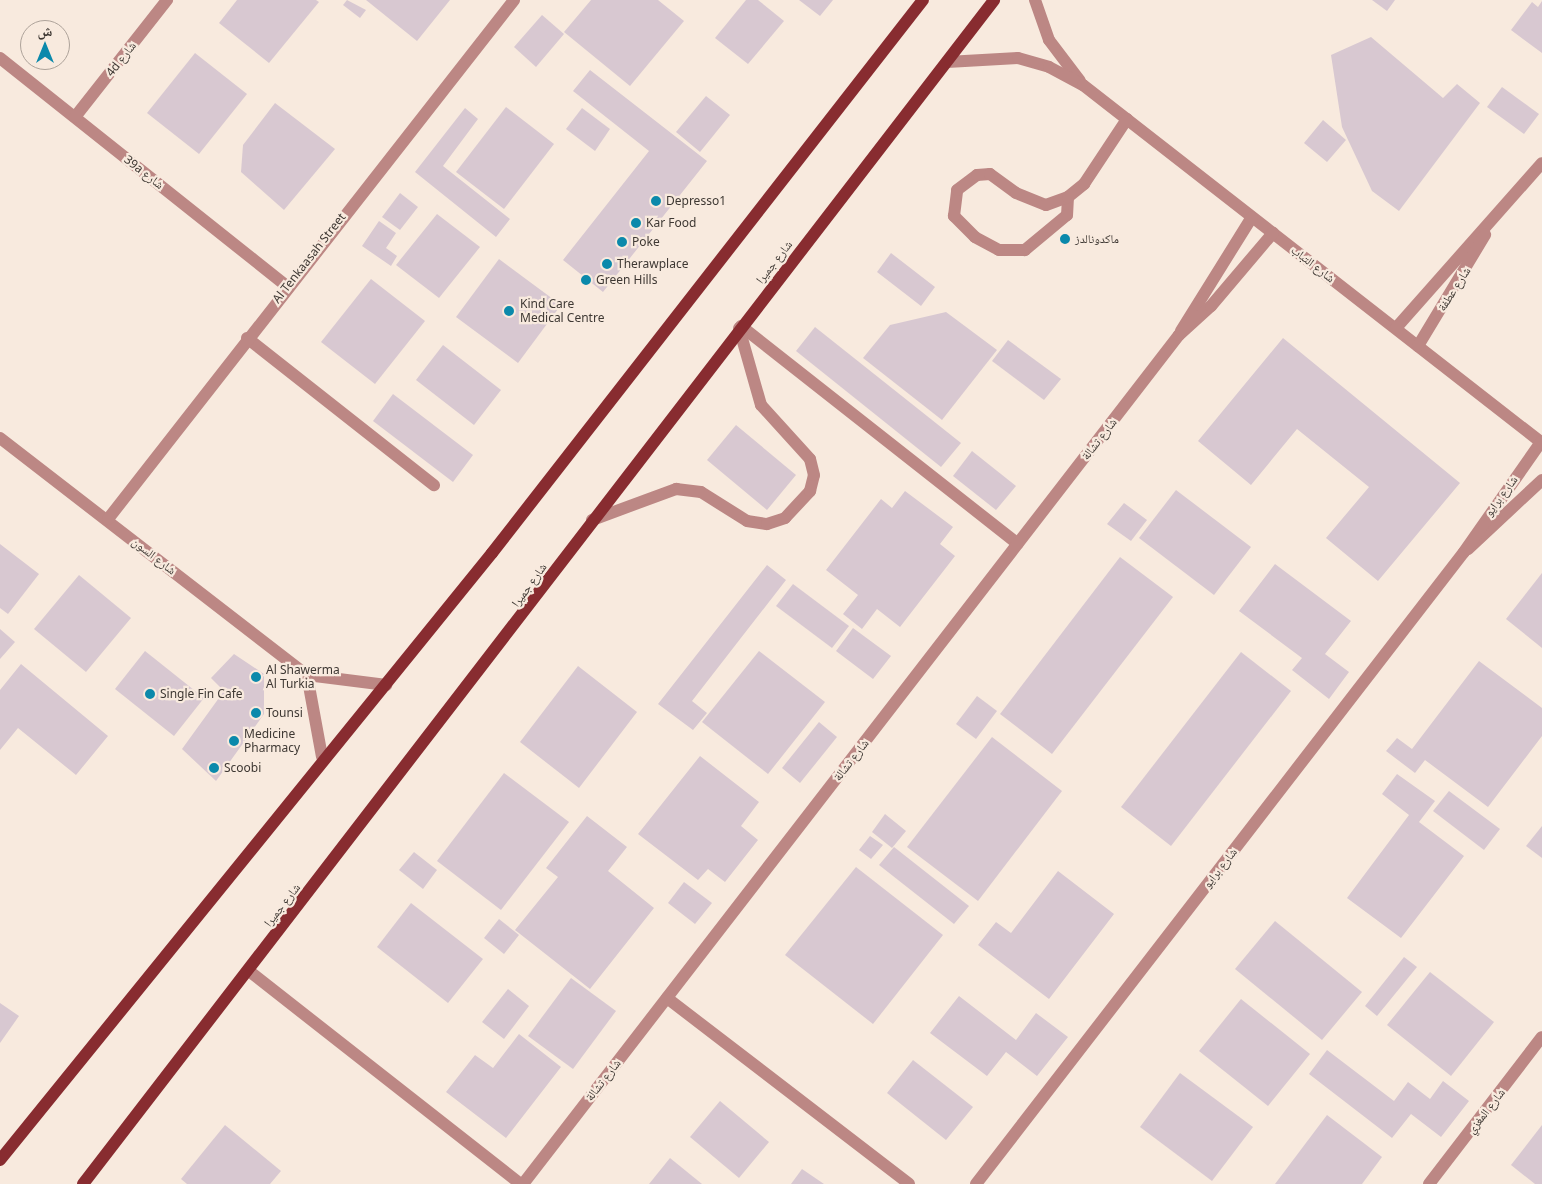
<!DOCTYPE html>
<html>
<head>
<meta charset="utf-8">
<style>
  body { margin:0 }
  #map { position:relative; width:1542px; height:1184px; overflow:hidden; background:#f8eade; font-family:"Noto Sans","Noto Naskh Arabic",sans-serif }
  div>[style] { position:absolute }
  [style*='--x'] { left:calc(var(--x)*1px); top:calc(var(--y)*1px); width:calc(var(--w)*1px); rotate:calc(var(--a)*1deg) }
  .building>* { inset:0; background:#d8c8d1 }
  .minor>* { height:12px; margin:-6px; padding:0 6px; transform-origin:6px; border-radius:6px; background:#bc8784 }
  .major>* { height:12px; margin:-6px; padding:0 6px; transform-origin:6px; border-radius:6px; background:#882c30 }
  .dots>* { width:14px; height:14px; translate:-50% -50%; box-sizing:border-box; border:2px solid #f8eade; border-radius:50% }
  span { translate:-50% -50%; white-space:nowrap; text-align:center; line-height:1.15; -webkit-text-stroke:4.5px #f8eade; paint-order:stroke }
  .street-label { font-size:12px; color:#3e3833 }
  .poi-label { font-size:12px; color:#3e3833 }
  .left { translate:0 -50%; text-align:left }
  .north { position:absolute; left:20px; top:20px; width:50px; height:50px; box-sizing:border-box; background:#f8eade; border:1px solid #aea39a; border-radius:50%; rotate:0deg; font-size:14px; font-weight:700; line-height:20px; text-align:center; color:#3e3833 }
  .north::after { content:''; display:block; margin:auto; width:18px; height:22px; background:#0b89ab; clip-path:polygon(50% 0,100% 100%,50% 72%,0 100%) }
</style>
</head>
<body>
<div id="map">
  <div class="building">
    <i style="clip-path:polygon(237px 0,316px 0,319px 2px,269px 63px,219px 23px)"></i>
    <i style="clip-path:polygon(347px 0,366px 10px,360px 18px,343px 5px)"></i>
    <i style="clip-path:polygon(366px 0,450px 0,417px 41px)"></i>
    <i style="clip-path:polygon(591px 0,658px 0,684px 21px,630px 86px,564px 32px)"></i>
    <i style="clip-path:polygon(746px 0,758px 0,784px 21px,748px 64px,715px 38px)"></i>
    <i style="clip-path:polygon(799px 0,833px 0,820px 16px)"></i>
    <i style="clip-path:polygon(1372px 0,1395px 0,1387px 11px)"></i>
    <i style="clip-path:polygon(1542px 1px,1542px 53px,1511px 30px,1532px 2px,1538px 7px)"></i>
    <i style="clip-path:polygon(542px 15px,564px 34px,536px 67px,514px 47px)"></i>
    <i style="clip-path:polygon(1371px 37px,1443px 98px,1457px 84px,1480px 103px,1399px 211px,1372px 191px,1342px 127px,1331px 55px)"></i>
    <i style="clip-path:polygon(195px 53px,247px 94px,199px 154px,147px 113px)"></i>
    <i style="clip-path:polygon(590px 70px,707px 161px,603px 292px,563px 260px,649px 151px,573px 91px)"></i>
    <i style="clip-path:polygon(1502px 87px,1539px 114px,1524px 134px,1487px 107px)"></i>
    <i style="clip-path:polygon(706px 96px,730px 115px,700px 152px,676px 132px)"></i>
    <i style="clip-path:polygon(275px 103px,335px 149px,284px 210px,241px 172px,243px 145px)"></i>
    <i style="clip-path:polygon(506px 107px,554px 144px,504px 209px,456px 172px)"></i>
    <i style="clip-path:polygon(465px 108px,478px 119px,443px 166px,510px 219px,496px 237px,415px 172px)"></i>
    <i style="clip-path:polygon(582px 108px,610px 129px,595px 151px,566px 129px)"></i>
    <i style="clip-path:polygon(1323px 120px,1346px 140px,1327px 162px,1304px 143px)"></i>
    <i style="clip-path:polygon(400px 193px,418px 207px,400px 230px,382px 217px)"></i>
    <i style="clip-path:polygon(437px 214px,480px 247px,439px 298px,396px 265px)"></i>
    <i style="clip-path:polygon(379px 221px,396px 233px,386px 248px,397px 256px,391px 266px,362px 246px)"></i>
    <i style="clip-path:polygon(891px 253px,935px 287px,921px 306px,877px 272px)"></i>
    <i style="clip-path:polygon(499px 259px,561px 305px,518px 363px,456px 317px)"></i>
    <i style="clip-path:polygon(371px 279px,425px 321px,375px 384px,321px 342px)"></i>
    <i style="clip-path:polygon(946px 312px,997px 350px,942px 420px,863px 358px,890px 325px)"></i>
    <i style="clip-path:polygon(815px 327px,961px 443px,941px 467px,796px 351px)"></i>
    <i style="clip-path:polygon(1283px 338px,1460px 483px,1378px 581px,1326px 538px,1369px 487px,1297px 429px,1251px 485px,1198px 441px)"></i>
    <i style="clip-path:polygon(1008px 340px,1061px 379px,1044px 400px,992px 361px)"></i>
    <i style="clip-path:polygon(443px 345px,501px 390px,474px 425px,416px 380px)"></i>
    <i style="clip-path:polygon(393px 394px,473px 455px,453px 482px,373px 421px)"></i>
    <i style="clip-path:polygon(736px 425px,796px 475px,767px 510px,707px 460px)"></i>
    <i style="clip-path:polygon(972px 451px,1016px 486px,996px 510px,953px 476px)"></i>
    <i style="clip-path:polygon(1176px 490px,1251px 547px,1214px 595px,1139px 538px)"></i>
    <i style="clip-path:polygon(905px 491px,953px 527px,940px 544px,955px 556px,900px 627px,877px 609px,862px 629px,843px 614px,858px 595px,826px 570px,881px 499px,892px 508px)"></i>
    <i style="clip-path:polygon(1124px 503px,1147px 520px,1131px 541px,1107px 524px)"></i>
    <i style="clip-path:polygon(0 544px,39px 574px,8px 614px,0 608px)"></i>
    <i style="clip-path:polygon(1120px 557px,1173px 597px,1052px 754px,1000px 714px)"></i>
    <i style="clip-path:polygon(1275px 564px,1351px 621px,1325px 654px,1349px 672px,1329px 699px,1292px 670px,1302px 658px,1239px 611px)"></i>
    <i style="clip-path:polygon(767px 565px,786px 580px,692px 701px,707px 713px,693px 730px,658px 704px)"></i>
    <i style="clip-path:polygon(1542px 573px,1542px 648px,1506px 619px)"></i>
    <i style="clip-path:polygon(79px 575px,131px 618px,86px 672px,34px 629px)"></i>
    <i style="clip-path:polygon(793px 584px,849px 626px,832px 648px,776px 606px)"></i>
    <i style="clip-path:polygon(853px 628px,891px 656px,873px 679px,836px 651px)"></i>
    <i style="clip-path:polygon(0 629px,15px 642px,0 659px)"></i>
    <i style="clip-path:polygon(145px 651px,204px 698px,174px 736px,115px 689px)"></i>
    <i style="clip-path:polygon(759px 651px,825px 702px,768px 774px,702px 722px)"></i>
    <i style="clip-path:polygon(1241px 652px,1291px 691px,1171px 846px,1121px 807px)"></i>
    <i style="clip-path:polygon(234px 654px,264px 674px,264px 714px,216px 781px,182px 749px,224px 691px,211px 678px)"></i>
    <i style="clip-path:polygon(1479px 661px,1542px 708px,1542px 736px,1488px 807px,1425px 760px,1415px 773px,1386px 751px,1397px 738px,1412px 749px)"></i>
    <i style="clip-path:polygon(21px 664px,108px 736px,76px 775px,18px 728px,0 750px,0 690px)"></i>
    <i style="clip-path:polygon(578px 666px,637px 712px,579px 788px,520px 742px)"></i>
    <i style="clip-path:polygon(977px 696px,997px 711px,976px 739px,956px 724px)"></i>
    <i style="clip-path:polygon(819px 722px,837px 737px,800px 783px,782px 768px)"></i>
    <i style="clip-path:polygon(992px 737px,1062px 791px,978px 901px,907px 847px)"></i>
    <i style="clip-path:polygon(700px 756px,759px 802px,741px 826px,758px 840px,725px 882px,708px 869px,698px 880px,638px 834px)"></i>
    <i style="clip-path:polygon(504px 773px,569px 822px,501px 910px,437px 861px)"></i>
    <i style="clip-path:polygon(1397px 774px,1435px 801px,1419px 822px,1464px 856px,1401px 938px,1347px 898px,1409px 815px,1382px 794px)"></i>
    <i style="clip-path:polygon(1449px 791px,1500px 829px,1484px 850px,1433px 811px)"></i>
    <i style="clip-path:polygon(885px 814px,906px 831px,892px 848px,872px 832px)"></i>
    <i style="clip-path:polygon(587px 816px,627px 847px,608px 871px,654px 908px,590px 989px,515px 930px,558px 877px,546px 868px)"></i>
    <i style="clip-path:polygon(1542px 826px,1542px 858px,1526px 846px)"></i>
    <i style="clip-path:polygon(870px 836px,883px 845px,871px 859px,859px 850px)"></i>
    <i style="clip-path:polygon(894px 847px,969px 906px,954px 924px,879px 865px)"></i>
    <i style="clip-path:polygon(414px 852px,437px 870px,423px 889px,399px 870px)"></i>
    <i style="clip-path:polygon(856px 867px,943px 935px,873px 1024px,785px 955px)"></i>
    <i style="clip-path:polygon(1058px 871px,1114px 914px,1049px 999px,978px 945px,996px 922px,1011px 933px)"></i>
    <i style="clip-path:polygon(684px 882px,712px 903px,695px 924px,668px 903px)"></i>
    <i style="clip-path:polygon(411px 903px,483px 959px,448px 1003px,377px 947px)"></i>
    <i style="clip-path:polygon(499px 919px,519px 935px,504px 954px,484px 938px)"></i>
    <i style="clip-path:polygon(1275px 921px,1362px 992px,1322px 1040px,1235px 969px)"></i>
    <i style="clip-path:polygon(1404px 957px,1417px 967px,1377px 1016px,1365px 1006px)"></i>
    <i style="clip-path:polygon(1430px 972px,1494px 1022px,1451px 1076px,1387px 1025px)"></i>
    <i style="clip-path:polygon(571px 978px,616px 1011px,573px 1069px,528px 1036px)"></i>
    <i style="clip-path:polygon(508px 989px,529px 1006px,504px 1039px,482px 1022px)"></i>
    <i style="clip-path:polygon(959px 996px,1016px 1040px,1036px 1013px,1068px 1037px,1037px 1076px,1006px 1052px,987px 1076px,930px 1033px)"></i>
    <i style="clip-path:polygon(1241px 999px,1310px 1054px,1268px 1106px,1199px 1051px)"></i>
    <i style="clip-path:polygon(0 1003px,19px 1016px,0 1043px)"></i>
    <i style="clip-path:polygon(519px 1034px,561px 1067px,506px 1138px,446px 1092px,475px 1055px,493px 1068px)"></i>
    <i style="clip-path:polygon(1327px 1050px,1394px 1101px,1408px 1082px,1430px 1099px,1443px 1081px,1469px 1101px,1441px 1137px,1411px 1114px,1392px 1138px,1309px 1074px)"></i>
    <i style="clip-path:polygon(913px 1060px,973px 1107px,946px 1140px,887px 1093px)"></i>
    <i style="clip-path:polygon(1180px 1073px,1253px 1127px,1212px 1181px,1140px 1127px)"></i>
    <i style="clip-path:polygon(720px 1101px,769px 1142px,739px 1178px,690px 1137px)"></i>
    <i style="clip-path:polygon(1327px 1115px,1382px 1157px,1362px 1184px,1275px 1184px)"></i>
    <i style="clip-path:polygon(225px 1125px,281px 1171px,270px 1184px,187px 1184px,181px 1179px)"></i>
    <i style="clip-path:polygon(1542px 1125px,1542px 1184px,1535px 1184px,1511px 1165px)"></i>
    <i style="clip-path:polygon(670px 1158px,702px 1184px,649px 1184px)"></i>
    <i style="clip-path:polygon(802px 1169px,824px 1184px,791px 1184px)"></i>
  </div>
  <div class="minor">
    <i style="--x:1035;--y:0;--w:42;--a:70.7"></i>
    <i style="--x:1049;--y:40;--w:51;--a:52.9"></i>
    <i style="--x:0;--y:58;--w:367;--a:38.5"></i>
    <i style="--x:947;--y:62;--w:71;--a:-3.2"></i>
    <i style="--x:1018;--y:58;--w:32;--a:16"></i>
    <i style="--x:1049;--y:67;--w:38;--a:28"></i>
    <i style="--x:1083;--y:85;--w:582;--a:37.95"></i>
    <i style="--x:75;--y:117;--w:149;--a:-51.8"></i>
    <i style="--x:1068;--y:197;--w:18;--a:93"></i>
    <i style="--x:1067;--y:215;--w:55;--a:140.2"></i>
    <i style="--x:1025;--y:250;--w:26;--a:180"></i>
    <i style="--x:999;--y:250;--w:27;--a:-152"></i>
    <i style="--x:975;--y:237;--w:30;--a:-135"></i>
    <i style="--x:954;--y:216;--w:26;--a:-83"></i>
    <i style="--x:957;--y:190;--w:25;--a:-37"></i>
    <i style="--x:977;--y:175;--w:13;--a:-4"></i>
    <i style="--x:990;--y:174;--w:32;--a:36"></i>
    <i style="--x:1016;--y:193;--w:32;--a:22"></i>
    <i style="--x:1046;--y:205;--w:23;--a:-20"></i>
    <i style="--x:1068;--y:197;--w:21;--a:-39"></i>
    <i style="--x:1084;--y:184;--w:78;--a:-56.5"></i>
    <i style="--x:741;--y:326;--w:352;--a:38.2"></i>
    <i style="--x:1396;--y:328;--w:220;--a:-48.5"></i>
    <i style="--x:1181;--y:331;--w:134;--a:-58.1"></i>
    <i style="--x:247;--y:338;--w:238;--a:38.2"></i>
    <i style="--x:1418;--y:346;--w:130;--a:-58.9"></i>
    <i style="--x:0;--y:438;--w:388;--a:37.7"></i>
    <i style="--x:307;--y:675;--w:80;--a:7.2"></i>
    <i style="--x:108;--y:519;--w:659;--a:-51.96"></i>
    <i style="--x:592;--y:520;--w:90;--a:-20.3"></i>
    <i style="--x:676;--y:489;--w:25;--a:7"></i>
    <i style="--x:701;--y:492;--w:54;--a:32.2"></i>
    <i style="--x:747;--y:521;--w:20;--a:9"></i>
    <i style="--x:767;--y:524;--w:19;--a:-18"></i>
    <i style="--x:785;--y:518;--w:37;--a:-47"></i>
    <i style="--x:810;--y:491;--w:16;--a:-76"></i>
    <i style="--x:814;--y:475;--w:16;--a:-104"></i>
    <i style="--x:810;--y:459;--w:73;--a:-132.2"></i>
    <i style="--x:761;--y:405;--w:80;--a:-105.9"></i>
    <i style="--x:1468;--y:549;--w:101;--a:-43"></i>
    <i style="--x:307;--y:675;--w:83;--a:79.6"></i>
    <i style="--x:249;--y:971;--w:345;--a:38.1"></i>
    <i style="--x:667;--y:998;--w:305;--a:37.5"></i>
    <i style="--x:523;--y:1184;--w:1073;--a:-52.31"></i>
    <i style="--x:1179;--y:335;--w:43;--a:-42.2"></i>
    <i style="--x:1211;--y:306;--w:96;--a:-49.7"></i>
    <i style="--x:976;--y:1184;--w:798;--a:-52.33"></i>
    <i style="--x:1464;--y:552;--w:134;--a:-55"></i>
    <i style="--x:1429;--y:1184;--w:185;--a:-52.5"></i>
  </div>
  <div class="major">
    <i style="--x:0;--y:1160;--w:781;--a:-50.97"></i>
    <i style="--x:492;--y:553;--w:701;--a:-52.07"></i>
    <i style="--x:83;--y:1184;--w:1494;--a:-52.42"></i>
  </div>
  <div class="dots">
    <i style="left:656px;top:201px;background:#0b89ab"></i>
    <i style="left:636px;top:223px;background:#0b89ab"></i>
    <i style="left:1065px;top:239px;background:#0b89ab"></i>
    <i style="left:622px;top:242px;background:#0b89ab"></i>
    <i style="left:607px;top:264px;background:#0b89ab"></i>
    <i style="left:586px;top:280px;background:#0b89ab"></i>
    <i style="left:509px;top:311px;background:#0b89ab"></i>
    <i style="left:256px;top:677px;background:#0b89ab"></i>
    <i style="left:150px;top:694px;background:#0b89ab"></i>
    <i style="left:256px;top:713px;background:#0b89ab"></i>
    <i style="left:234px;top:741px;background:#0b89ab"></i>
    <i style="left:214px;top:768px;background:#0b89ab"></i>
  </div>
  <div class="street-label">
    <span style="left:121px;top:59px;rotate:-52deg">4d شارع</span>
    <span style="left:144px;top:172px;rotate:38deg">39a شارع</span>
    <span style="left:309px;top:258px;rotate:-52deg">Al Tenkaasah Street</span>
    <span style="left:774px;top:262px;rotate:-52deg">شارع جميرا</span>
    <span style="left:1313px;top:264px;rotate:38deg">شارع التباب</span>
    <span style="left:1454px;top:289px;rotate:-57deg">شارع عطفة</span>
    <span style="left:1099px;top:439px;rotate:-52deg">شارع تشالة</span>
    <span style="left:1501px;top:496px;rotate:-54deg">شارع برايو</span>
    <span style="left:154px;top:556px;rotate:38deg">شارع السون</span>
    <span style="left:529px;top:585px;rotate:-54deg">شارع جميرا</span>
    <span style="left:851px;top:760px;rotate:-52deg">شارع تشالة</span>
    <span style="left:1220px;top:868px;rotate:-52deg">شارع برايو</span>
    <span style="left:282px;top:905px;rotate:-52deg">شارع جميرا</span>
    <span style="left:603px;top:1080px;rotate:-52deg">شارع تشالة</span>
    <span style="left:1486px;top:1111px;rotate:-52deg">شارع المغزي</span>
  </div>
  <div class="poi-label">
    <span class="left" style="left:666px;top:201px">Depresso1</span>
    <span class="left" style="left:646px;top:223px">Kar Food</span>
    <span class="left" style="left:1075px;top:239px">ماكدونالدز</span>
    <span class="left" style="left:632px;top:242px">Poke</span>
    <span class="left" style="left:617px;top:264px">Therawplace</span>
    <span class="left" style="left:596px;top:280px">Green Hills</span>
    <span class="left" style="left:520px;top:311px">Kind Care<br>Medical Centre</span>
    <span class="left" style="left:266px;top:677px">Al Shawerma<br>Al Turkia</span>
    <span class="left" style="left:160px;top:694px">Single Fin Cafe</span>
    <span class="left" style="left:266px;top:713px">Tounsi</span>
    <span class="left" style="left:244px;top:741px">Medicine<br>Pharmacy</span>
    <span class="left" style="left:224px;top:768px">Scoobi</span>
  </div>
  <div class="north">ش</div>
</div>
</body>
</html>
